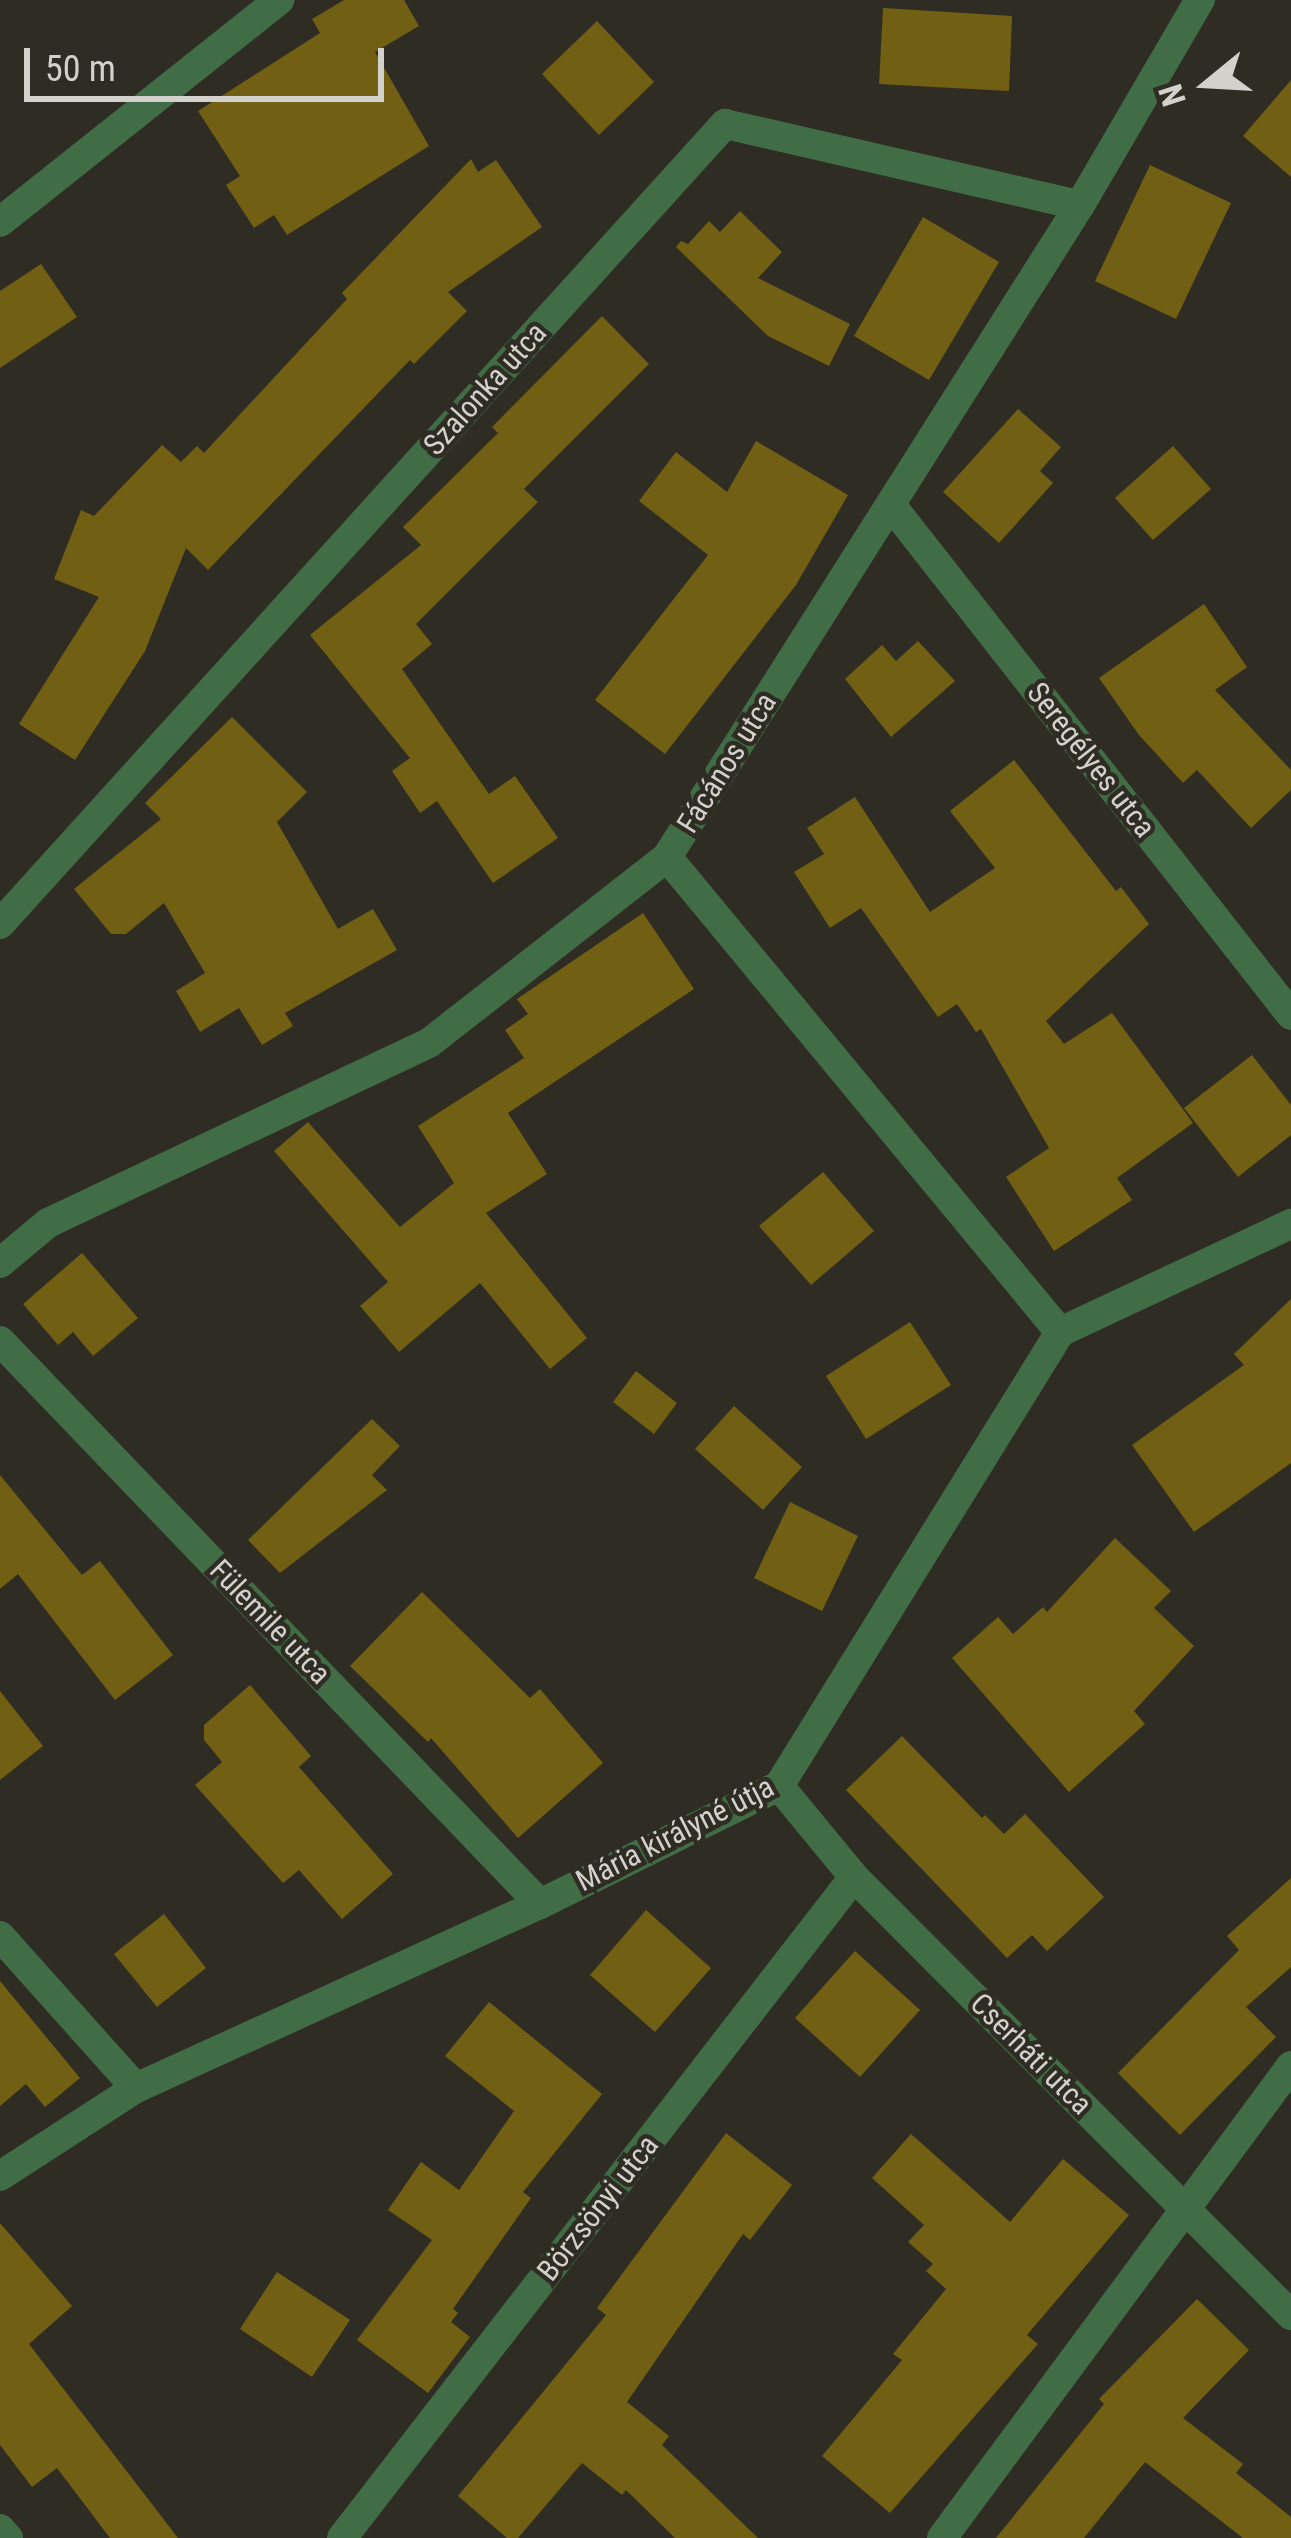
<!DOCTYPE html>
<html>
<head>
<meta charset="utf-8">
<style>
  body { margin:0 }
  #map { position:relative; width:1291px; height:2538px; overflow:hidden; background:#2f2c23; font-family:"Roboto Condensed",sans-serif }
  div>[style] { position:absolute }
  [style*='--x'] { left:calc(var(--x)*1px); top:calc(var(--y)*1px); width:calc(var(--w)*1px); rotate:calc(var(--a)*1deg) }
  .building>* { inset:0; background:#715f13 }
  .minor>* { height:30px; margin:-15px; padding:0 15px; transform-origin:15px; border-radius:15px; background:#416d46 }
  span { translate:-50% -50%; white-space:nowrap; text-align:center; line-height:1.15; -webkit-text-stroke:9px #2f2c23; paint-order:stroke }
  .street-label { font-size:30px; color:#d3d1cb }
  .north { position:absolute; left:1147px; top:24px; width:120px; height:120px; -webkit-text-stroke:9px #2f2c23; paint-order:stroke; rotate:252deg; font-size:33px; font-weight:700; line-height:48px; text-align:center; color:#d3d1cb }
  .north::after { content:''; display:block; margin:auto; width:42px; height:54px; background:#d3d1cb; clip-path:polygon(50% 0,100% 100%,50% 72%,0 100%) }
  .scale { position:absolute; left:24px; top:48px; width:360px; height:54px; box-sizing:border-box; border:6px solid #d3d1cb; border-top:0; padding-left:15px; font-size:36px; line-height:42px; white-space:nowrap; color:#d3d1cb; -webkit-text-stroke:9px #2f2c23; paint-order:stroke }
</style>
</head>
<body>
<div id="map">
  <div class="building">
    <i style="clip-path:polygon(344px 0,404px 0,419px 26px,375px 52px,429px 146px,287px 235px,274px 215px,254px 228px,226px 185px,240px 176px,198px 111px,320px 33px,312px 19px)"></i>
    <i style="clip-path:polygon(883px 8px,1012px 16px,1009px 91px,879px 84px)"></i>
    <i style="clip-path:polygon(597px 21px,654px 82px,599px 135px,542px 74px)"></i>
    <i style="clip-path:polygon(1291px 80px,1291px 177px,1243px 136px)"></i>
    <i style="clip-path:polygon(471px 159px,478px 172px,496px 160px,542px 227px,448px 292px,467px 311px,414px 364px,410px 360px,208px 570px,186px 548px,145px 651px,75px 760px,19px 724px,99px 597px,54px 579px,81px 510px,94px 516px,162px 445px,181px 462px,197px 446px,204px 453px,347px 299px,342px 293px)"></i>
    <i style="clip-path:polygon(1150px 165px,1231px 203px,1176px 319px,1095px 281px)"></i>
    <i style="clip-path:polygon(740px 211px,782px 252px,758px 278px,850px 324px,829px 366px,768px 336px,676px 247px,681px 241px,688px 244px,709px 221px,720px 232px)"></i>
    <i style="clip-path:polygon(923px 217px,999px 262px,929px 380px,854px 336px)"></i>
    <i style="clip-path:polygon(41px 264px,77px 317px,0 368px,0 291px)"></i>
    <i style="clip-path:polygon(602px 316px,649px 364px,524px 489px,538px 502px,416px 624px,432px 644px,402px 669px,489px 794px,515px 776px,558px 838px,493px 883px,437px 801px,420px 813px,392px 771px,410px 758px,310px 635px,421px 545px,403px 527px,498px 433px,492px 427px)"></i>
    <i style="clip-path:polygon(1018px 409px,1061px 447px,1040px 471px,1053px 483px,999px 543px,943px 492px)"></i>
    <i style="clip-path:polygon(756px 441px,848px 495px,796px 585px,665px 754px,595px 700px,708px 555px,639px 501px,676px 452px,727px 492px)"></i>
    <i style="clip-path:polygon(1173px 446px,1211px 489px,1153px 540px,1115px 498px)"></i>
    <i style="clip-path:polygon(1204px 604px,1247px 667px,1215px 690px,1291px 770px,1291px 790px,1251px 828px,1197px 770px,1183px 783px,1139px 735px,1099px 678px)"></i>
    <i style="clip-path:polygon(918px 641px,955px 681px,891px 737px,845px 679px,882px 645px,896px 661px)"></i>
    <i style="clip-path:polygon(232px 717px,307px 792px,277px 822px,338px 929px,373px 909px,397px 950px,285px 1013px,293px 1026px,262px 1045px,239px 1008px,200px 1032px,176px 991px,205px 973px,164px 903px,126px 934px,111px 934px,74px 889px,161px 819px,145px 803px)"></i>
    <i style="clip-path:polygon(1014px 760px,1116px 891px,1121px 887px,1149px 924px,1046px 1021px,1064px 1044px,1112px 1013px,1193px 1123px,1117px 1178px,1132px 1200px,1054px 1251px,1006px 1177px,1049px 1148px,981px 1029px,976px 1032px,957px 1004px,938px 1017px,861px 908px,830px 928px,794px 872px,824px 854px,807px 828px,855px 797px,930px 912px,995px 868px,950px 811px)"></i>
    <i style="clip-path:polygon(643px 913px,694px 989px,508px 1113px,547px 1174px,486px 1213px,587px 1338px,550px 1369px,480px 1283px,399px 1352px,360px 1306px,388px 1282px,274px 1151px,308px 1122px,400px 1227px,454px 1183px,418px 1126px,524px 1058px,505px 1030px,528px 1014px,517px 999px)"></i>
    <i style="clip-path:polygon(1252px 1055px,1291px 1105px,1291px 1135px,1238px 1177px,1184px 1108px)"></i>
    <i style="clip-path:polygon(823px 1172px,874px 1231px,811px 1285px,759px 1226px)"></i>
    <i style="clip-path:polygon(82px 1253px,138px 1318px,93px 1356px,73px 1332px,58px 1345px,23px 1304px)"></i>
    <i style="clip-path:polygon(1291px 1299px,1291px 1463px,1194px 1532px,1132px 1445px,1244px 1365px,1234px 1354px)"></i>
    <i style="clip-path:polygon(910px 1322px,951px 1385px,866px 1439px,826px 1376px)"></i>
    <i style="clip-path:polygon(636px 1371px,677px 1403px,654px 1434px,613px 1402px)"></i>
    <i style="clip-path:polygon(734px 1406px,802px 1467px,763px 1510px,695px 1449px)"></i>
    <i style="clip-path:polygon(372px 1419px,400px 1446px,372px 1475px,387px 1490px,280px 1573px,248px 1540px)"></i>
    <i style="clip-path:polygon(0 1475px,82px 1575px,100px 1561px,173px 1655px,115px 1700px,18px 1574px,0 1589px)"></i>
    <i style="clip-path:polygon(790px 1502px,858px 1536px,822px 1611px,754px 1578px)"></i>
    <i style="clip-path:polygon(1115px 1538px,1171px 1591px,1154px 1608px,1194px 1646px,1134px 1711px,1145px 1724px,1069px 1792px,952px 1658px,998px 1617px,1013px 1634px,1043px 1607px,1047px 1612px)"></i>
    <i style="clip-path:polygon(422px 1592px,530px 1698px,540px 1689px,603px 1763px,518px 1838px,431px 1738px,428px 1742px,350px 1666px)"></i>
    <i style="clip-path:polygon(250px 1685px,311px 1756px,299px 1767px,393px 1874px,342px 1919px,299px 1870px,283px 1883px,195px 1785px,222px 1762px,204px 1740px,204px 1725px)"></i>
    <i style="clip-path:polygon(0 1691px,43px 1746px,0 1780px)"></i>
    <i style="clip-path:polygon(902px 1736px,982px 1818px,985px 1815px,1004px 1834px,1025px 1814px,1104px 1897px,1047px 1951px,1032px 1935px,1007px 1958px,846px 1790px)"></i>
    <i style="clip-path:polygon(1291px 1878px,1291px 1967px,1246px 2007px,1276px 2037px,1180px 2135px,1118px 2073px,1239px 1950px,1227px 1936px)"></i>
    <i style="clip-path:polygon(646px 1910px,711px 1968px,655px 2032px,590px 1975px)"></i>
    <i style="clip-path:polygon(164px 1914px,206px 1968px,157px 2007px,114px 1954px)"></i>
    <i style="clip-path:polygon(855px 1951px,920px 2010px,860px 2077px,795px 2018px)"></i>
    <i style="clip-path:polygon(0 1981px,80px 2078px,45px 2107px,26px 2084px,0 2106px)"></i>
    <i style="clip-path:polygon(489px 2002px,602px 2094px,523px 2192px,531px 2198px,453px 2309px,458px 2313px,451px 2322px,470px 2337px,428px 2393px,357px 2340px,432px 2240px,388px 2210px,421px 2162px,459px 2190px,514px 2111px,445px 2056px)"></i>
    <i style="clip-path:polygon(726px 2133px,792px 2185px,750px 2240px,743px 2234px,627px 2402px,669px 2436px,662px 2445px,758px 2538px,675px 2538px,626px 2490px,622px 2495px,582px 2463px,518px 2538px,507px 2538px,458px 2496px,606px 2315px,597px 2308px)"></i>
    <i style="clip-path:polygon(911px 2134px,1010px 2222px,1063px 2159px,1129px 2215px,1027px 2335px,1038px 2344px,890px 2513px,822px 2456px,902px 2360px,893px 2354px,946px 2289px,926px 2271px,933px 2264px,908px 2242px,924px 2225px,872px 2178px)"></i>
    <i style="clip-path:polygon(0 2223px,72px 2306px,29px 2344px,178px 2538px,110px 2538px,57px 2468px,32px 2487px,0 2445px)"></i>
    <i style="clip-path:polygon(277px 2272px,350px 2320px,312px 2377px,240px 2329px)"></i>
    <i style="clip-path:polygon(1197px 2299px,1249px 2350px,1183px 2418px,1243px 2464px,1236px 2473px,1291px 2517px,1291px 2538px,1243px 2538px,1145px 2462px,1084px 2538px,996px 2538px,1104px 2404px,1099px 2399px)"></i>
  </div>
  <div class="minor">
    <i style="--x:0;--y:222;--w:357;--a:-38.5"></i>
    <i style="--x:891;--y:505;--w:648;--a:51.89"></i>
    <i style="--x:667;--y:857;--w:617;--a:50.4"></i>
    <i style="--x:0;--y:924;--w:1080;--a:-47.82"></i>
    <i style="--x:725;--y:124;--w:364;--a:12.9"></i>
    <i style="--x:0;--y:1263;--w:62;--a:-39.8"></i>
    <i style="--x:48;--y:1223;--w:421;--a:-25.3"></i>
    <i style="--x:429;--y:1043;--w:302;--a:-38"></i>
    <i style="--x:667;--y:857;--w:772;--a:-57.65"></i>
    <i style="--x:1080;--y:205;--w:238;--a:-59.7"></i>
    <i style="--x:0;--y:1341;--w:780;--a:46.19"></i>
    <i style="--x:779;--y:1786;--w:118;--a:50.5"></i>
    <i style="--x:854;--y:1877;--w:619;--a:45.07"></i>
    <i style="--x:0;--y:1936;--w:204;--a:48.2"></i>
    <i style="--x:0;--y:2176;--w:162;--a:-32.9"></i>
    <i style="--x:136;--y:2088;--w:444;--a:-24.5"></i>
    <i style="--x:540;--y:1904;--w:267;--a:-26.3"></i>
    <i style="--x:779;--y:1786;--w:534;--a:-58.24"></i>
    <i style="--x:1060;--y:1332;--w:255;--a:-25.1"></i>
    <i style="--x:0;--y:2529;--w:12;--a:48"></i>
    <i style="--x:342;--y:2538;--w:836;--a:-52.24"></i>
    <i style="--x:942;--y:2538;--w:587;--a:-53.52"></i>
  </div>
  <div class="street-label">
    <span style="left:485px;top:389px;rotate:-48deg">Szalonka utca</span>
    <span style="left:1091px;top:760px;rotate:52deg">Seregélyes utca</span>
    <span style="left:727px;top:763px;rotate:-58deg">Fácános utca</span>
    <span style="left:270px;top:1622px;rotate:46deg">Fülemile utca</span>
    <span style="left:675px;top:1834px;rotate:-27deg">Mária királyné útja</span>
    <span style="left:1031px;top:2054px;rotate:45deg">Cserháti utca</span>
    <span style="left:598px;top:2208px;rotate:-52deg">Börzsönyi utca</span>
  </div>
  <div class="north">N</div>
  <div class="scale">50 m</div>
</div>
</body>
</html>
